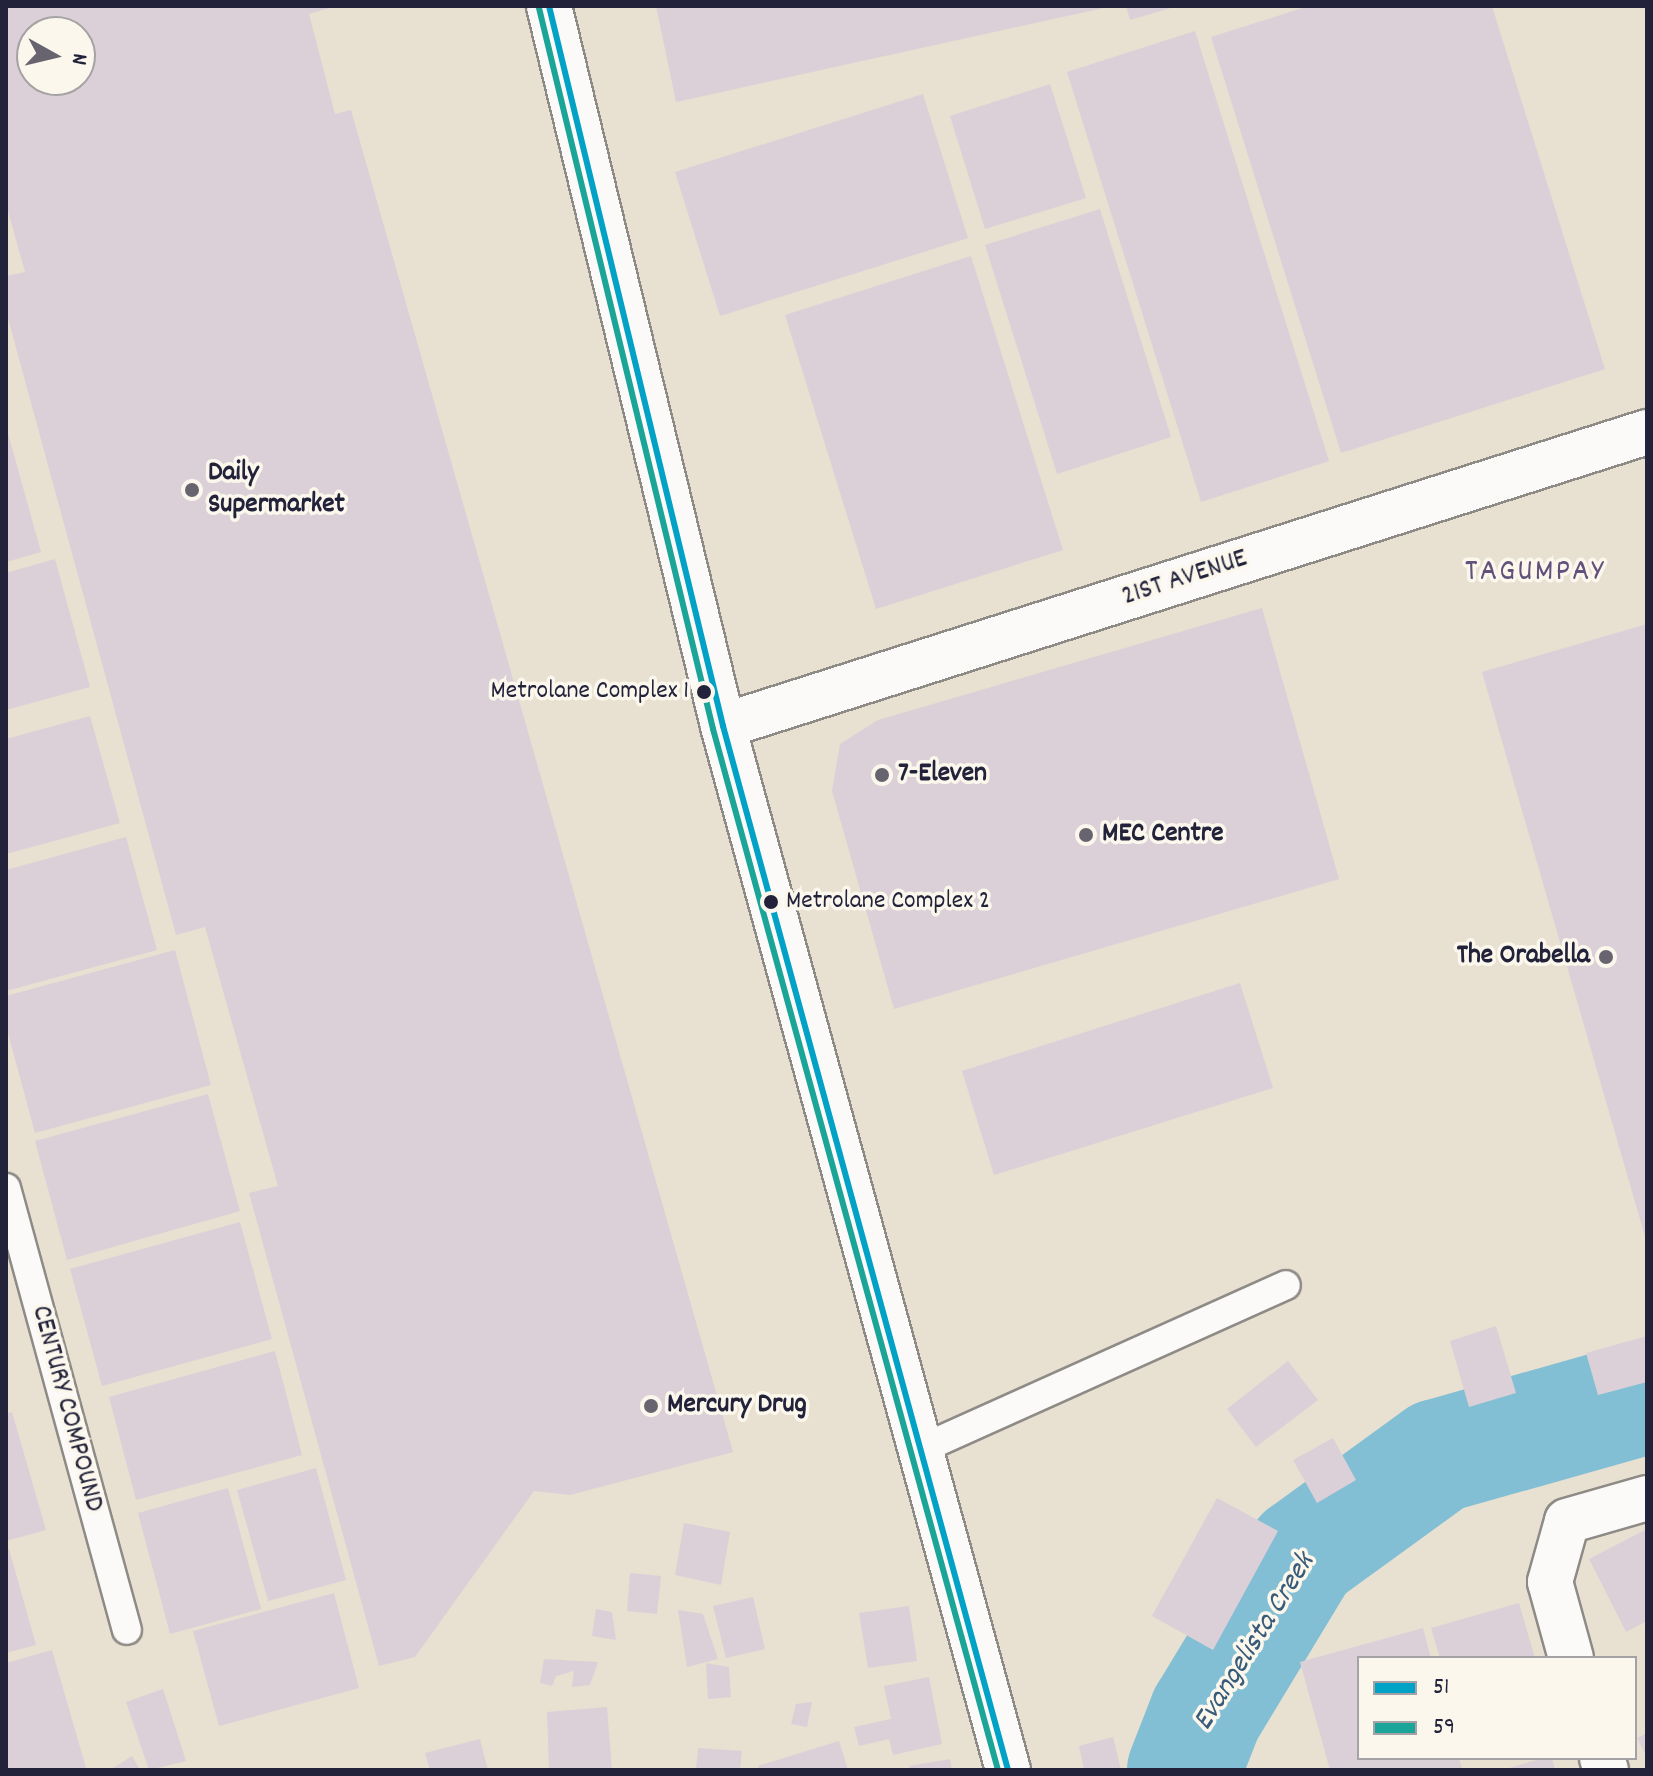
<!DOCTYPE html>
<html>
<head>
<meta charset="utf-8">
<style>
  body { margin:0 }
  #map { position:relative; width:1653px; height:1776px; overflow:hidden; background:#e8e0d1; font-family:Dekko,sans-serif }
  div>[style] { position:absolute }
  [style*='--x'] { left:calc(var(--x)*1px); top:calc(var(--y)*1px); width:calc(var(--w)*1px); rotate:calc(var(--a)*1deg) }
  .river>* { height:114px; margin:-57px; padding:0 57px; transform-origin:57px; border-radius:57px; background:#83bfd4 }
  .building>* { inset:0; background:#dbd0d7 }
  .roads { filter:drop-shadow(2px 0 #8e8b87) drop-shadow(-2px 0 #8e8b87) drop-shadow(0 2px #8e8b87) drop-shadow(0 -2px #8e8b87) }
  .lane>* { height:28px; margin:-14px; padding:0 14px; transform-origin:14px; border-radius:14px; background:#fcfaf8 }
  .street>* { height:44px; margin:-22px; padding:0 22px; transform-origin:22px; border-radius:22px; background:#fcfaf8 }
  .secondary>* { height:44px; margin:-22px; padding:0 22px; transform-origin:22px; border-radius:22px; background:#fcfaf8 }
  .bus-1>* { height:6px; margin:-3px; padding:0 3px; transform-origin:3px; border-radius:3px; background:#02a2c7 }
  .bus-2>* { height:6px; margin:-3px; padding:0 3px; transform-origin:3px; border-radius:3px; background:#1ba598 }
  .dots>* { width:22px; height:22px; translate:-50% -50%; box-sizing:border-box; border:4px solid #fbf7ec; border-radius:50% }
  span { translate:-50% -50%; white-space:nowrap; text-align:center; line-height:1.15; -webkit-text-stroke:7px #fbf7ec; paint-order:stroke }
  .bus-label { font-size:26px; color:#22223b }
  .right { translate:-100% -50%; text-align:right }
  .left { translate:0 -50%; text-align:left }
  .poi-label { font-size:28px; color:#22223b; font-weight:700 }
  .street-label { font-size:28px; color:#22223b }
  .water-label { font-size:30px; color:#385b79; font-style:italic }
  .quarter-label { font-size:32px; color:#60527b; letter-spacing:2px }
  .frame { position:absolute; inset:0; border:8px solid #22223b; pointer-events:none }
  .legend { position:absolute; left:1357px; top:1656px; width:280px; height:104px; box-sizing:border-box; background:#fbf7ec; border:2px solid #a4a2a5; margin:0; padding:10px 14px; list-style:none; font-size:24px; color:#22223b }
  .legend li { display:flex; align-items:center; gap:16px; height:40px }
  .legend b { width:40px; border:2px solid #a4a2a5 }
  .north { position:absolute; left:16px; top:16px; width:80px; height:80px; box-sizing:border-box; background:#fbf7ec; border:2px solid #a4a2a5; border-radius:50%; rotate:98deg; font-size:22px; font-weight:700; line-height:32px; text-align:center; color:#22223b }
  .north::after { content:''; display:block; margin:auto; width:28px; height:36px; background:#676470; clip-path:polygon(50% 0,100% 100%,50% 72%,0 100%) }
</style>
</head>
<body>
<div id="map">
  <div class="river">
    <i style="--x:1184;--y:1770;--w:60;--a:-68.6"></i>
    <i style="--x:1206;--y:1714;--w:187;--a:-58.8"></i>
    <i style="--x:1303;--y:1554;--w:167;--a:-36"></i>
    <i style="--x:1438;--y:1456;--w:217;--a:-15.8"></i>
  </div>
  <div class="building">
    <i style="clip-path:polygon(evenodd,6px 6px,336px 6px,309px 14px,335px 114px,351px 110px,733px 1452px,570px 1495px,534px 1491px,415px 1657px,379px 1666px,249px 1193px,278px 1186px,205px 927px,176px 935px,6px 311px,6px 276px,25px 272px,6px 204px,6px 6px,32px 32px,80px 32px,80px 80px,32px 80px,32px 32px)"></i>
    <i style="clip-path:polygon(656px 6px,1108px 6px,1108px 7px,676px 102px)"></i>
    <i style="clip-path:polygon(1126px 6px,1173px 6px,1174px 7px,1130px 20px)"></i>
    <i style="clip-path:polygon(1309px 6px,1492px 6px,1605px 369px,1341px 453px,1211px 37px)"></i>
    <i style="clip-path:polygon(1195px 31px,1329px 461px,1201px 502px,1067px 72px)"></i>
    <i style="clip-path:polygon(1050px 84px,1086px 198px,985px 229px,950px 116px)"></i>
    <i style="clip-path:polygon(923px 94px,968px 238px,720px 316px,675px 172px)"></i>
    <i style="clip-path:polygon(1100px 209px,1171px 437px,1057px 474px,985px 245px)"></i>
    <i style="clip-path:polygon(971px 256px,1063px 550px,876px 609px,785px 315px)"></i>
    <i style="clip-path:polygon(6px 426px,41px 552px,6px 562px)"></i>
    <i style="clip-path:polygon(55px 559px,90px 687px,6px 710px,6px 573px)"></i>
    <i style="clip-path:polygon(1262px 608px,1339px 879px,894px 1009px,832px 791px,840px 744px,878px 720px)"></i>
    <i style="clip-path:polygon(1647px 624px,1647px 1239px,1646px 1240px,1482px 672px)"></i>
    <i style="clip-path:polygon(90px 716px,120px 823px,6px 854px,6px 739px)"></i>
    <i style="clip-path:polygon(126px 837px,157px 950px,6px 991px,6px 870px)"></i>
    <i style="clip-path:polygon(175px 950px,211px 1085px,35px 1133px,6px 1026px,6px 996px)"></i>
    <i style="clip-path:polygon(1240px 983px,1273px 1088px,994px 1175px,962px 1071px)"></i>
    <i style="clip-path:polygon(208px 1094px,240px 1211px,67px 1260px,35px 1141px)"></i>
    <i style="clip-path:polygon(240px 1222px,272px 1339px,102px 1386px,70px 1269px)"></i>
    <i style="clip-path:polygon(1496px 1326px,1516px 1393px,1469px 1407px,1450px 1341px)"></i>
    <i style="clip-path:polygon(1647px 1336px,1647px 1382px,1598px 1395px,1586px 1353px)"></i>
    <i style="clip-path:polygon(275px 1351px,302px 1455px,136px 1500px,109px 1397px)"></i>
    <i style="clip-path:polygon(1288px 1361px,1318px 1400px,1256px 1447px,1227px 1409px)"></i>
    <i style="clip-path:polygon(12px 1412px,46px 1530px,6px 1541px,6px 1414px)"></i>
    <i style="clip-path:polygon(1333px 1438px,1356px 1480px,1317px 1503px,1293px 1460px)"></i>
    <i style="clip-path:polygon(316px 1468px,346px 1580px,268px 1601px,237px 1490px)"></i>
    <i style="clip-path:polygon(228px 1488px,261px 1609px,170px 1634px,138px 1513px)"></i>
    <i style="clip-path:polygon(1217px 1498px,1278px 1531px,1213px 1650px,1152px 1616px)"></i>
    <i style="clip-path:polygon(684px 1523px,730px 1532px,721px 1585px,675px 1575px)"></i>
    <i style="clip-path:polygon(1647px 1529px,1647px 1621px,1626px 1632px,1589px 1559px)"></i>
    <i style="clip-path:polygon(9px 1549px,36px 1645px,6px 1653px,6px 1550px)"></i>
    <i style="clip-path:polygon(630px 1573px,661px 1576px,657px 1614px,627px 1611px)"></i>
    <i style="clip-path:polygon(334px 1593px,359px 1688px,219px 1726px,193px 1631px)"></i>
    <i style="clip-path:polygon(753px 1597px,765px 1649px,726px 1658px,713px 1606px)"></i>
    <i style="clip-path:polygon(1519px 1603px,1535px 1658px,1440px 1658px,1431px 1628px)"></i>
    <i style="clip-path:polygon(909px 1606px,917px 1661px,868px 1668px,859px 1613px)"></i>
    <i style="clip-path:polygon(596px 1609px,612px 1612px,616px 1640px,592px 1636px)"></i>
    <i style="clip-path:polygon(678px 1610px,703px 1614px,718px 1659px,687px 1667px)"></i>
    <i style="clip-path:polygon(1423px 1628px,1431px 1658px,1359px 1658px,1359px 1758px,1459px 1758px,1462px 1769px,1330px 1770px,1300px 1662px)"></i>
    <i style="clip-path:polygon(52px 1650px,86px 1768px,6px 1770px,6px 1663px)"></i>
    <i style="clip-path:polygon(544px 1659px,598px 1662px,590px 1685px,572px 1687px,574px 1671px,556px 1676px,552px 1686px,540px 1683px)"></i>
    <i style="clip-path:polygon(706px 1663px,729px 1667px,731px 1697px,708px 1699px)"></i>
    <i style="clip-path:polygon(929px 1677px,942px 1744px,893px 1755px,889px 1739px,859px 1746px,854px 1727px,891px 1719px,884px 1686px)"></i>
    <i style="clip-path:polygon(163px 1689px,186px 1761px,149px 1770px,126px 1702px)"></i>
    <i style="clip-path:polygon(812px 1702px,807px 1727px,791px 1724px,796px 1704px)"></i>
    <i style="clip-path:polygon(607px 1707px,612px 1770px,549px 1770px,547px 1712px)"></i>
    <i style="clip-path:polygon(1647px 1733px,1647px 1757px,1637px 1738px)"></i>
    <i style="clip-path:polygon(1113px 1737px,1121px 1770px,1084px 1770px,1079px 1746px)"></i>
    <i style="clip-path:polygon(480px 1739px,488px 1770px,430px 1770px,425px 1753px)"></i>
    <i style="clip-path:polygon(839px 1741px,848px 1770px,759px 1770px,758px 1766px)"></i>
    <i style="clip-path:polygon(698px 1748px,742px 1751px,740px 1770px,696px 1770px)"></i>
    <i style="clip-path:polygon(132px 1756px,140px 1770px,110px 1770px)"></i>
    <i style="clip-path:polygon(1552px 1758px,1555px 1770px,1503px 1770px,1543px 1758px)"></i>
    <i style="clip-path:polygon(950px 1759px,952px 1770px,910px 1770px,909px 1766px)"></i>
  </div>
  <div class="roads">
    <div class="lane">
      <i style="--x:6;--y:1188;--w:458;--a:74.7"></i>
      <i style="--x:919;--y:1450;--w:402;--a:-24.2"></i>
    </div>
    <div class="street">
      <i style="--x:723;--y:726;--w:970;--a:-17.65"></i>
      <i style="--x:1571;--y:1658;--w:79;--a:-105.4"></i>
      <i style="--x:1550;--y:1582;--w:63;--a:-74.4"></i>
      <i style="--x:1567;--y:1521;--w:83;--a:-16"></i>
      <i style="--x:1602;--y:1758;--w:13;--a:72"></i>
    </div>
    <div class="secondary">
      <i style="--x:549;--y:6;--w:741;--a:76.41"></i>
      <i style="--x:723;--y:726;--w:1082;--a:74.73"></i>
    </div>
  </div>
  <div class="bus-1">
    <i style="--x:549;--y:6;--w:741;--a:76.41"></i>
    <i style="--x:723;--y:726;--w:1082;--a:74.73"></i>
  </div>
  <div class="bus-2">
    <i style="--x:539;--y:8;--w:742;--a:76.43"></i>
    <i style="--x:713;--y:729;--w:1079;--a:74.69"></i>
  </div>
  <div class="dots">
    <i style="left:192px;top:490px;background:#676470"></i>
    <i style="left:704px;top:692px;background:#22223b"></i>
    <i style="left:882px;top:775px;background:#676470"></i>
    <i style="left:1086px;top:835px;background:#676470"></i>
    <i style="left:771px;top:902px;background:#22223b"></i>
    <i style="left:1606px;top:957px;background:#676470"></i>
    <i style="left:651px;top:1406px;background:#676470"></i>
  </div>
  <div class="bus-label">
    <span class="right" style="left:689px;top:692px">Metrolane Complex 1</span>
    <span class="left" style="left:786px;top:902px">Metrolane Complex 2</span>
  </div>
  <div class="poi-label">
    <span class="left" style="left:208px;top:490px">Daily<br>Supermarket</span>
    <span class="left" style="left:898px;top:775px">7-Eleven</span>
    <span class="left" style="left:1102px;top:835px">MEC Centre</span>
    <span class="right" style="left:1590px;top:957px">The Orabella</span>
    <span class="left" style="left:667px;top:1406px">Mercury Drug</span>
  </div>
  <div class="street-label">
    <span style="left:1185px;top:579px;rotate:-18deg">21ST AVENUE</span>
    <span style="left:66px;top:1409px;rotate:75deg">CENTURY COMPOUND</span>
  </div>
  <div class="water-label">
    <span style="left:1256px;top:1643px;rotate:-58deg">Evangelista Creek</span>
  </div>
  <div class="quarter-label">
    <span style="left:1535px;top:573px">TAGUMPAY</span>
  </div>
  <div class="frame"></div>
  <ul class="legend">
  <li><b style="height:10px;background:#02a2c7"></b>51</li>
  <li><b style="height:10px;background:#1ba598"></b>59</li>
  </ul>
  <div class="north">N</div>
</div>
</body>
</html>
